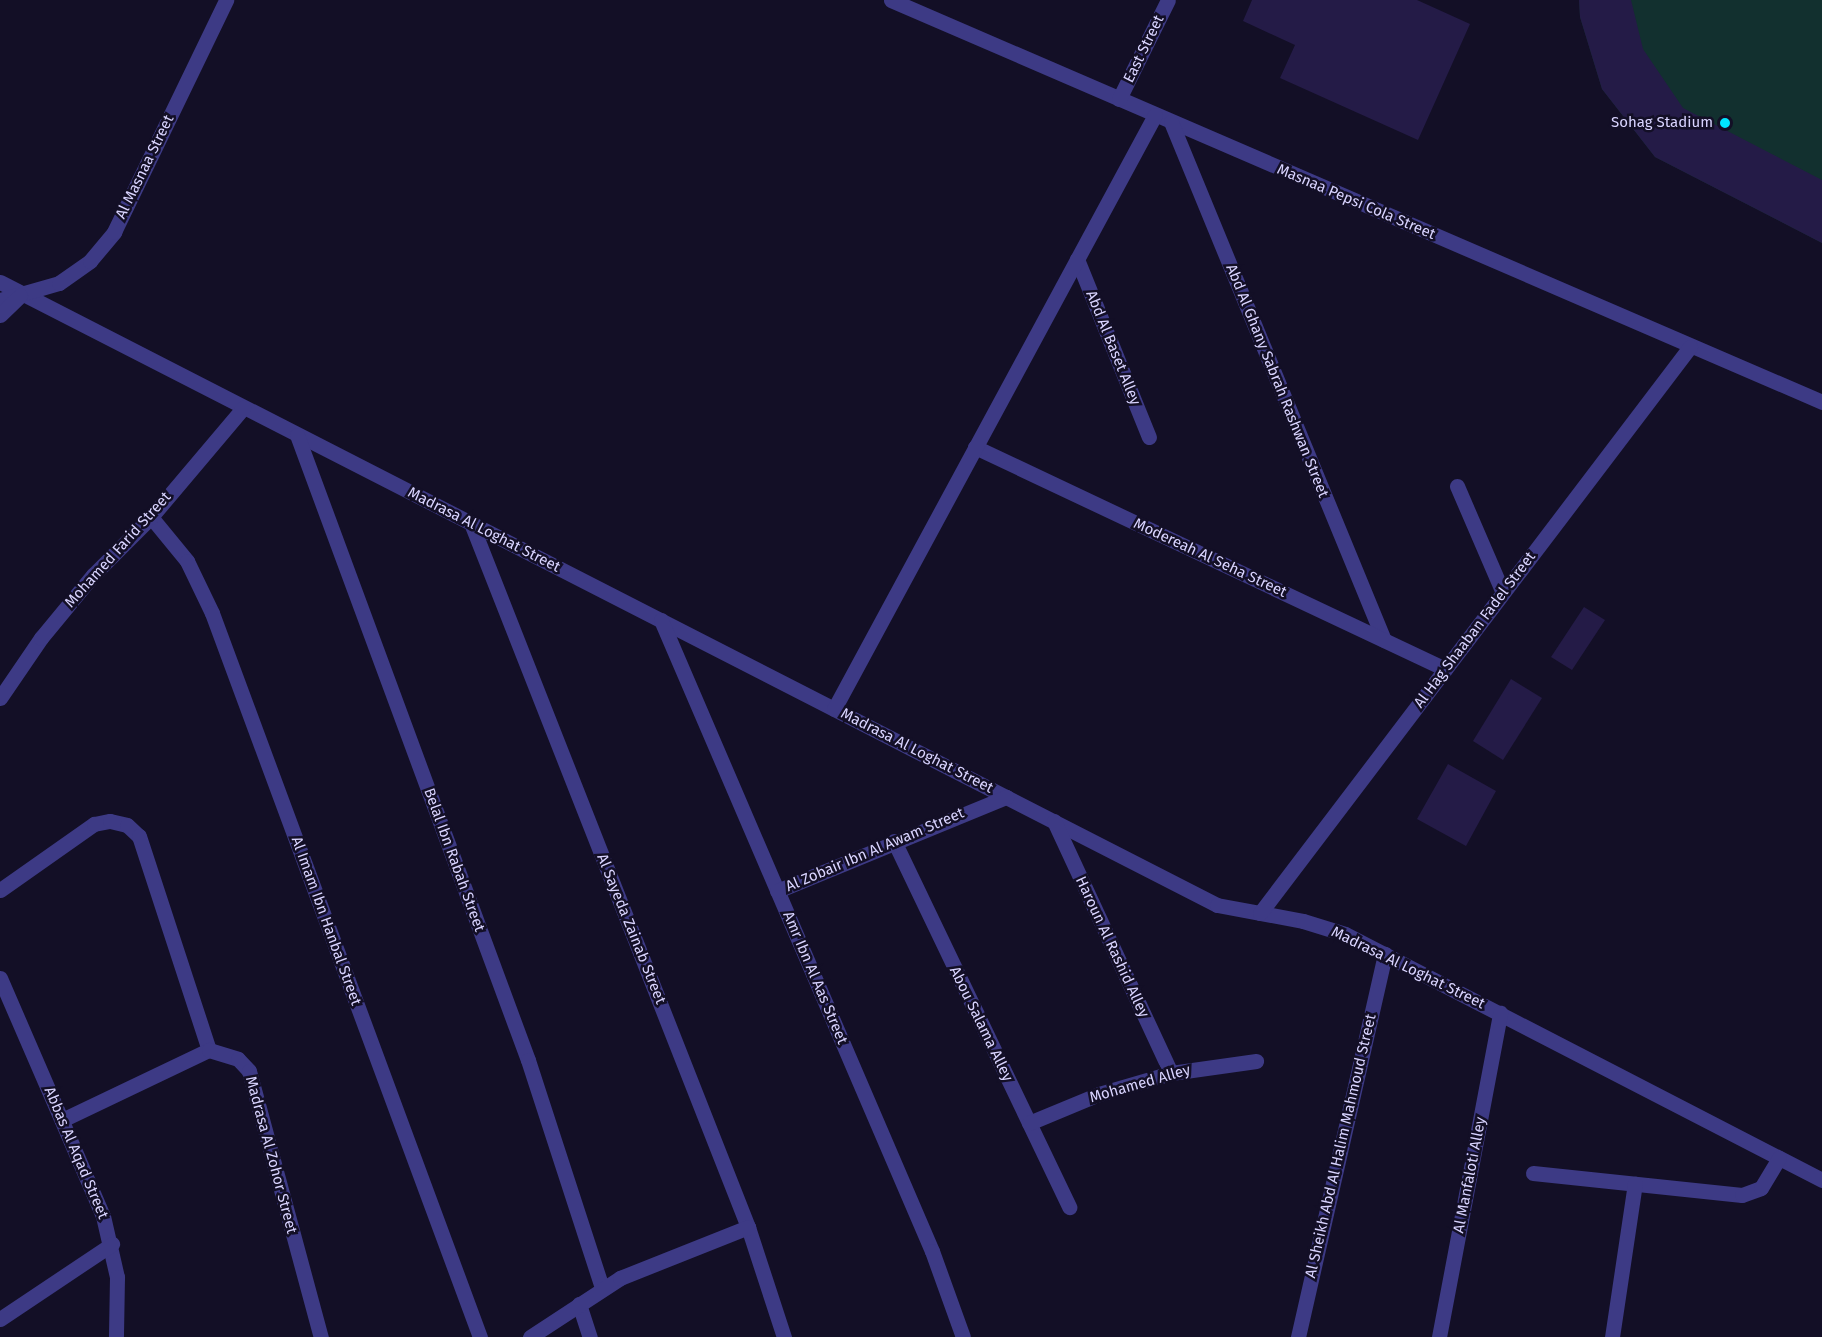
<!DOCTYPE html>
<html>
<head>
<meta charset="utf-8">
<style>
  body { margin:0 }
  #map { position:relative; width:1822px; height:1337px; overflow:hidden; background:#130f26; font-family:"Fira Sans",sans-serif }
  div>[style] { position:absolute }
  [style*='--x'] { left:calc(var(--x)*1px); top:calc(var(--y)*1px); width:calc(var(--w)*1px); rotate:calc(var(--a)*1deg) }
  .green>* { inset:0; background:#12302f }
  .building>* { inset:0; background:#241b47 }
  .street>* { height:15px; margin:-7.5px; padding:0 7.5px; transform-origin:7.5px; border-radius:7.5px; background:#3d3a85 }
  .dots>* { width:16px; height:16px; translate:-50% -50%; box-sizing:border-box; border:3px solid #130f26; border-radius:50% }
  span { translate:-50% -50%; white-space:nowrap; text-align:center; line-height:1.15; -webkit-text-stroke:5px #130f26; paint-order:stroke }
  .street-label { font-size:15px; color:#d9d4ff }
  .poi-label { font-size:15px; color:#d9d4ff }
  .right { translate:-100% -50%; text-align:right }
</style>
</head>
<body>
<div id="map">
  <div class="green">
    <i style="clip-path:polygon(1579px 0,1822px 0,1822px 243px,1655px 157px,1602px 89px,1580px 17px)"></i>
  </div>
  <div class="building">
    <i style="clip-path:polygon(1252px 0,1417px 0,1470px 24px,1418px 140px,1280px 78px,1295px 45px,1243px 21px)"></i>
    <i style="clip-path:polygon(1579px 0,1631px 0,1643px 49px,1683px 108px,1822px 180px,1822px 243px,1655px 157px,1602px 89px,1580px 17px)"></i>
    <i style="clip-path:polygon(1584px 607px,1605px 620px,1572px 670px,1551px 657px)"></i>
    <i style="clip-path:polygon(1511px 679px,1542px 698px,1503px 760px,1473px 741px)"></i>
    <i style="clip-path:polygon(1448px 764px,1496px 791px,1466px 846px,1417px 819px)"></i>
  </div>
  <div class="street">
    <i style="--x:891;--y:0;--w:1014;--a:23.35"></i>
    <i style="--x:1119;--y:99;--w:110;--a:-63.7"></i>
    <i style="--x:1171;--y:122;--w:560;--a:67.65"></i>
    <i style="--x:1077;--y:259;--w:192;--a:68"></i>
    <i style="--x:0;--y:282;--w:1367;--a:27.11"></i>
    <i style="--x:1217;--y:905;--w:87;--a:10.5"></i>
    <i style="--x:1303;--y:921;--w:44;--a:17.2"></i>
    <i style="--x:1345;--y:934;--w:537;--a:27.28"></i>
    <i style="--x:0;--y:300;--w:61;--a:-16.1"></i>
    <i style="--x:59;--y:283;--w:38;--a:-35"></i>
    <i style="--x:90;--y:261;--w:38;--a:-50"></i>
    <i style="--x:114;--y:232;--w:258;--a:-64.2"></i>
    <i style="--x:0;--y:315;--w:28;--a:-44"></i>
    <i style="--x:297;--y:435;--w:666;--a:69.72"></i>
    <i style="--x:528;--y:1060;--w:240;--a:72"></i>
    <i style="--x:975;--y:447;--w:520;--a:25.28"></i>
    <i style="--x:1457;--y:486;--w:116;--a:66.7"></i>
    <i style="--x:151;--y:517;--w:57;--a:50.7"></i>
    <i style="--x:187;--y:561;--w:58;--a:64.3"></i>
    <i style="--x:212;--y:613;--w:772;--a:69.69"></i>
    <i style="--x:471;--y:523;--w:757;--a:68.52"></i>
    <i style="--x:748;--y:1227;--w:116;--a:71.9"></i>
    <i style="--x:661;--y:620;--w:687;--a:66.76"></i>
    <i style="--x:932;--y:1251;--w:91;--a:70.2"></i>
    <i style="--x:0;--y:698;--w:73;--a:-55.7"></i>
    <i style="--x:41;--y:638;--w:82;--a:-50.5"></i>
    <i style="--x:93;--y:575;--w:82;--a:-45"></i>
    <i style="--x:151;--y:517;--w:143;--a:-49.8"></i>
    <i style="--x:834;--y:709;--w:675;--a:-61.61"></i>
    <i style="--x:1054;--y:821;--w:278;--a:65.1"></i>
    <i style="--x:894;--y:841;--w:406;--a:64.4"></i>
    <i style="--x:0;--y:890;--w:115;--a:-35.1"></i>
    <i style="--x:94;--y:824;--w:16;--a:-11"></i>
    <i style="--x:110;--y:821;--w:17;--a:13"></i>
    <i style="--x:127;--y:825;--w:16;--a:43"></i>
    <i style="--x:139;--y:836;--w:225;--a:71.9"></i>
    <i style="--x:777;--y:891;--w:248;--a:-22.3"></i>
    <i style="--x:1260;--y:913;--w:711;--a:-52.78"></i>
    <i style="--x:0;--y:978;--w:259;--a:66.6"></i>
    <i style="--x:103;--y:1216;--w:63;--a:77.1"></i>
    <i style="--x:117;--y:1277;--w:60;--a:91"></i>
    <i style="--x:62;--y:1120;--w:163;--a:-25.5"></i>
    <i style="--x:209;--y:1050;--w:30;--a:17"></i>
    <i style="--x:238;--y:1059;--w:16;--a:47"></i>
    <i style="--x:249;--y:1071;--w:276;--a:74.9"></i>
    <i style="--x:1029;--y:1123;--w:76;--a:-22.5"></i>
    <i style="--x:1099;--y:1094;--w:75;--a:-16.3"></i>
    <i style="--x:1171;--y:1073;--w:86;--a:-8"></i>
    <i style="--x:1533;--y:1173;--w:210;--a:6"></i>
    <i style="--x:1742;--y:1195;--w:20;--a:-20"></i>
    <i style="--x:1761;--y:1188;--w:35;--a:-59"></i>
    <i style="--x:579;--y:1304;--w:35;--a:72"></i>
    <i style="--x:0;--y:1319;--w:135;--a:-33.8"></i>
    <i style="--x:530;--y:1337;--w:108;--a:-33.2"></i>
    <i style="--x:620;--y:1278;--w:138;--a:-21.7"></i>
    <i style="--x:1298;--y:1337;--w:393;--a:-77.2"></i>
    <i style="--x:1439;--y:1337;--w:330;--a:-79.3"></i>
    <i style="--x:1612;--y:1337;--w:155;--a:-81.5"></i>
  </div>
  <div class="dots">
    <i style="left:1725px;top:123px;background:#00e5ff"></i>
  </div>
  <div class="street-label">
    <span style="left:1144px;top:49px;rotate:-64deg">East Street</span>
    <span style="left:145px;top:167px;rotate:-64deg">Al Masnaa Street</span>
    <span style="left:1356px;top:202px;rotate:23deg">Masnaa Pepsi Cola Street</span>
    <span style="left:1113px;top:348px;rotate:68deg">Abd Al Baset Alley</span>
    <span style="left:1277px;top:381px;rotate:68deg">Abd Al Ghany Sabrah Rashwan Street</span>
    <span style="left:484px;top:530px;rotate:27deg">Madrasa Al Loghat Street</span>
    <span style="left:118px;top:550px;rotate:-48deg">Mohamed Farid Street</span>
    <span style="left:1210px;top:558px;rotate:25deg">Modereah Al Seha Street</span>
    <span style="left:1475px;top:630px;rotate:-53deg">Al Hag Shaaban Fadel Street</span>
    <span style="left:917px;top:751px;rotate:27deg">Madrasa Al Loghat Street</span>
    <span style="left:875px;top:850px;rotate:-23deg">Al Zobair Ibn Al Awam Street</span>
    <span style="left:454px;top:860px;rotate:70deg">Belal Ibn Rabah Street</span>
    <span style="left:326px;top:921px;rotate:70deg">Al Imam Ibn Hanbal Street</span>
    <span style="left:631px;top:929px;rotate:68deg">Al Sayeda Zainab Street</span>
    <span style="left:1112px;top:947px;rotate:65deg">Haroun Al Rashid Alley</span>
    <span style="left:1408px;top:968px;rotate:26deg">Madrasa Al Loghat Street</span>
    <span style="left:815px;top:978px;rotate:67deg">Amr Ibn Al Aas Street</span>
    <span style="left:981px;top:1024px;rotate:64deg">Abou Salama Alley</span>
    <span style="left:1140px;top:1084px;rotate:-16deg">Mohamed Alley</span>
    <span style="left:1341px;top:1146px;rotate:-77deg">Al Sheikh Abd Al Halim Mahmoud Street</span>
    <span style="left:76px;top:1153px;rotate:67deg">Abbas Al Aqad Street</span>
    <span style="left:271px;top:1155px;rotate:75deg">Madrasa Al Zohor Street</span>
    <span style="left:1470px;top:1175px;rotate:-79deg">Al Manfaloti Alley</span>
  </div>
  <div class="poi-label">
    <span class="right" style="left:1713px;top:123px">Sohag Stadium</span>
  </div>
</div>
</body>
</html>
